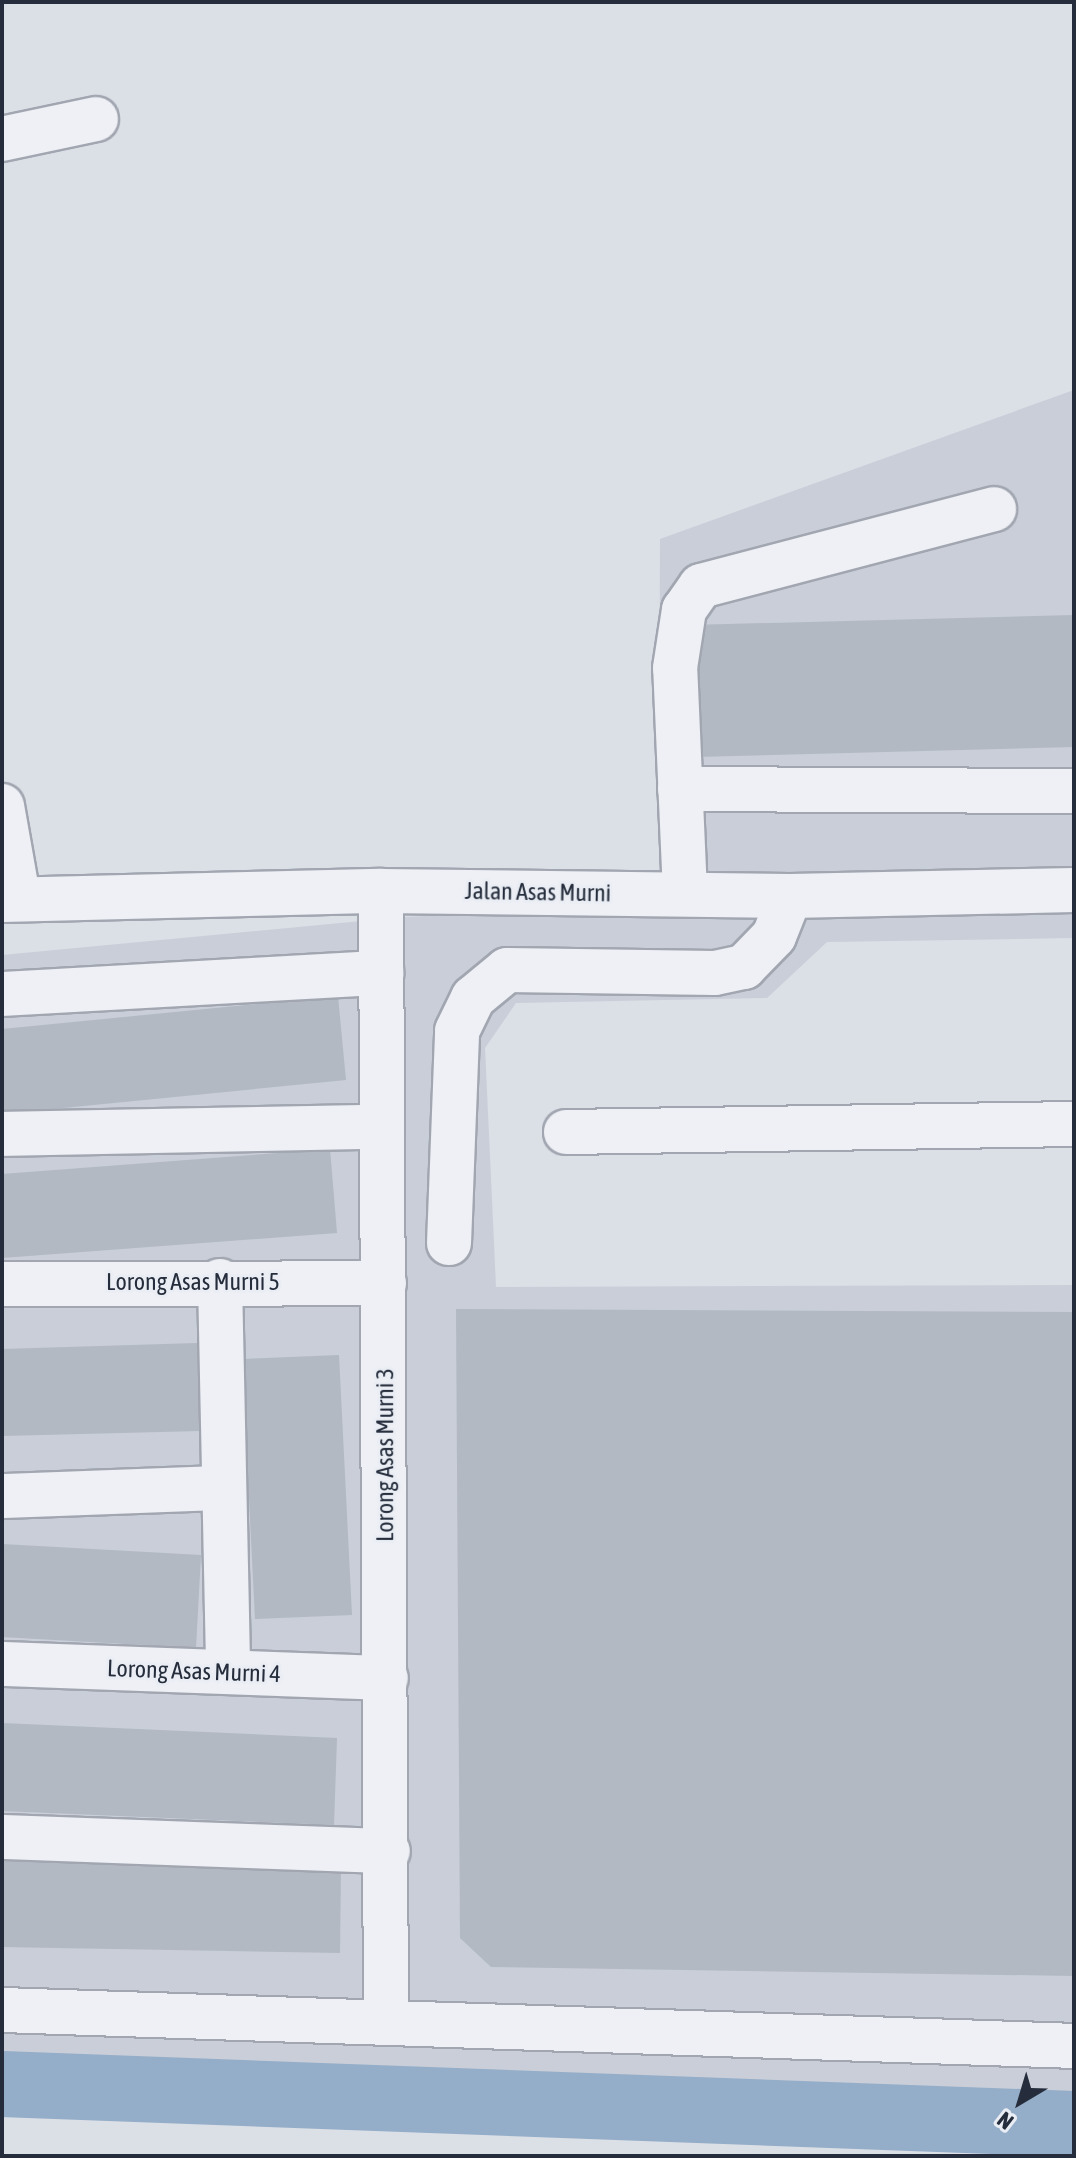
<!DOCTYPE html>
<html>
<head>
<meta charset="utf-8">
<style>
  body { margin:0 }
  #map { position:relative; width:1076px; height:2158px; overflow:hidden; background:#dbdfe6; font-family:"Asap Condensed",sans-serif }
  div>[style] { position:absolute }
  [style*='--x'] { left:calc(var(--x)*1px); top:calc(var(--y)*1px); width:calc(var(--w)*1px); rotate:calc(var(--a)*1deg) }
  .built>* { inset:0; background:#c9ced8 }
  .river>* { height:66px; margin:-33px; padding:0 33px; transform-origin:33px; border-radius:33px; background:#94adc8 }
  .building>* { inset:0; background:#b2b9c3 }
  .roads { filter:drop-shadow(2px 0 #a1a6b0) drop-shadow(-2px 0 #a1a6b0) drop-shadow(0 2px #a1a6b0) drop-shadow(0 -2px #a1a6b0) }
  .minor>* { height:44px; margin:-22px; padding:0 22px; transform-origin:22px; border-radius:22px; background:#eef0f5 }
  span { translate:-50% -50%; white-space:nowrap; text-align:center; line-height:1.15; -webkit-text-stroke:6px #eaeef4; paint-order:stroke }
  .street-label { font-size:24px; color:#252d3c }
  .frame { position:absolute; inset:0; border:4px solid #252d3c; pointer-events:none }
  .north { position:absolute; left:980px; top:2062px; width:80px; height:80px; -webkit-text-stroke:6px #eaeef4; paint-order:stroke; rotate:218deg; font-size:22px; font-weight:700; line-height:32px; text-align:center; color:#252d3c }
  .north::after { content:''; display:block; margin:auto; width:28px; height:36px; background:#252d3c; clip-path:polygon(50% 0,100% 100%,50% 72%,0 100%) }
</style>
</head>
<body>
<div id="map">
  <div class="built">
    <i style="clip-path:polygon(1074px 390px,1074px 938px,827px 942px,767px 998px,516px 1003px,485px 1048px,496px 1287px,1074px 1285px,1074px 2115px,2px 2061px,2px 955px,404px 917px,659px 905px,660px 539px)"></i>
  </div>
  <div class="river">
    <i style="--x:2;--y:2084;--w:1073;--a:2.14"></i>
  </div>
  <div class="building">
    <i style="clip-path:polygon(1074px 615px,1074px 747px,695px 757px,690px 625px)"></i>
    <i style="clip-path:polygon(338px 996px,346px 1080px,2px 1114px,2px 1029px)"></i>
    <i style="clip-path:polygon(330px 1149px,337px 1233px,2px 1258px,2px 1174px)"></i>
    <i style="clip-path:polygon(456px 1309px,1074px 1312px,1074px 1976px,491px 1967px,460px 1938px)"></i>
    <i style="clip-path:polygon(197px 1343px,200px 1431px,2px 1436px,2px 1349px)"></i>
    <i style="clip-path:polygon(339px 1355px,352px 1615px,255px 1619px,242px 1359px)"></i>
    <i style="clip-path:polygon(2px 1544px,201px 1555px,196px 1648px,2px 1637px)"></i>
    <i style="clip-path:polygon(2px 1723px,337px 1738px,334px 1825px,2px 1811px)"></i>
    <i style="clip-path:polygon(2px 1860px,341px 1867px,340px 1953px,2px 1947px)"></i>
  </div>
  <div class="roads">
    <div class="minor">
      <i style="--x:2;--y:139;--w:96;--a:-12"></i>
      <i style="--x:680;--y:789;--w:394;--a:0.3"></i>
      <i style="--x:2;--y:806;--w:92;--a:80"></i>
      <i style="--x:381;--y:891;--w:1129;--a:89.75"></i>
      <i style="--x:685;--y:893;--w:225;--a:-92.5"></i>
      <i style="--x:675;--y:668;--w:59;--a:-81.2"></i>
      <i style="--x:684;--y:610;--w:29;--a:-55"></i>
      <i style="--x:701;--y:586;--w:303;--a:-14.7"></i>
      <i style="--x:2;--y:900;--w:379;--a:-1.4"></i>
      <i style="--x:381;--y:891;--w:409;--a:0.7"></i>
      <i style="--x:790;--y:896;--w:284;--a:-1.2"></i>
      <i style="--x:2;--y:994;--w:380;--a:-3.2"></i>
      <i style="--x:566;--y:1132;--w:508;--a:-0.9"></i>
      <i style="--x:2;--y:1134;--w:377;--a:-1.1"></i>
      <i style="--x:449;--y:1243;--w:212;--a:-87.8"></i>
      <i style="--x:457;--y:1031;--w:37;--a:-64"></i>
      <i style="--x:473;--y:998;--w:44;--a:-39.5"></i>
      <i style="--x:507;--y:970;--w:208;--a:0.8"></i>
      <i style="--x:715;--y:973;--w:30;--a:-12"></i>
      <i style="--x:744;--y:967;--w:43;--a:-45.9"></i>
      <i style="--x:774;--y:936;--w:43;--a:-68.2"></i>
      <i style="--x:220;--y:1281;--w:391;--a:88.8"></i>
      <i style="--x:2;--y:1284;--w:382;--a:-0.1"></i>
      <i style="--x:2;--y:1496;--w:222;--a:-2.1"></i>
      <i style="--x:2;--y:1664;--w:384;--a:2.1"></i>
      <i style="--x:2;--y:1837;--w:386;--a:2.1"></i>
      <i style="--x:2;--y:2010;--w:1073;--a:1.92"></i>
    </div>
  </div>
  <div class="street-label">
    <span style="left:538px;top:892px;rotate:1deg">Jalan Asas Murni</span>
    <span style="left:193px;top:1282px">Lorong Asas Murni 5</span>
    <span style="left:385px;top:1455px;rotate:-90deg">Lorong Asas Murni 3</span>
    <span style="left:194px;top:1671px;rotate:2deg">Lorong Asas Murni 4</span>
  </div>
  <div class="frame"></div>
  <div class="north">N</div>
</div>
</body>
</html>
